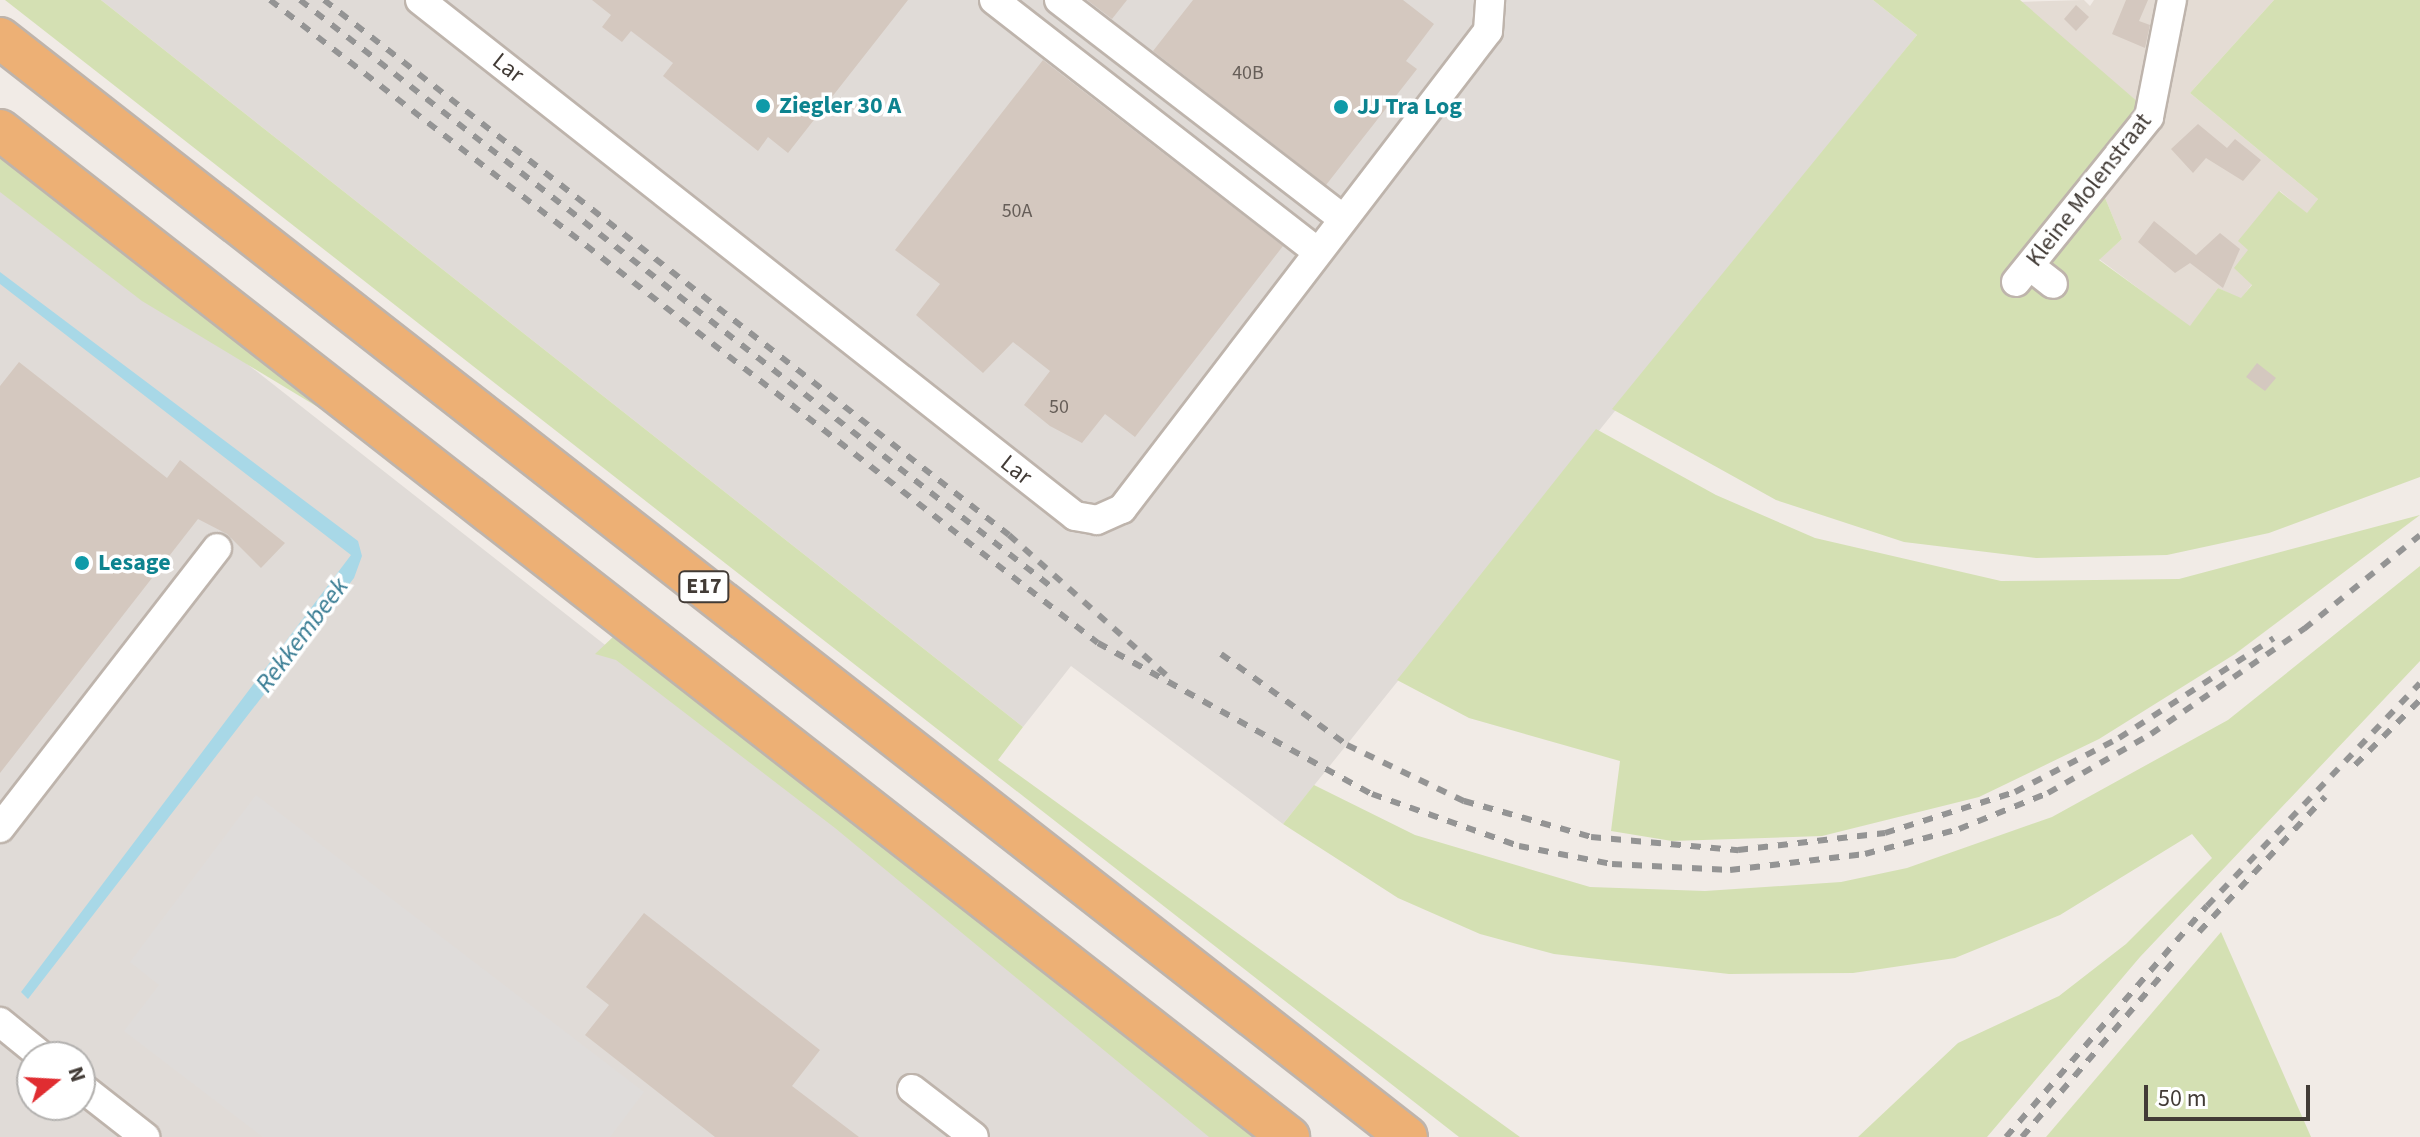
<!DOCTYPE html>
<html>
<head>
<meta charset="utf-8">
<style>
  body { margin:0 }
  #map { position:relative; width:2420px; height:1137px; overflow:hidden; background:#f1ebe6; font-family:"Source Sans 3",sans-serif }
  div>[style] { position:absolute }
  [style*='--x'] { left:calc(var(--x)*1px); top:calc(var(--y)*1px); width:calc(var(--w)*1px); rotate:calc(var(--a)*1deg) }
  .residential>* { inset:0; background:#e4dcd4 }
  .industrial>* { inset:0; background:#e0dbd7 }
  .green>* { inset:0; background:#d4e0b3 }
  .parking>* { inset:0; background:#dfdcda }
  .water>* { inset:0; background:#a8d8e7 }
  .building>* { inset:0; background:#d4c8bf }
  .roads { filter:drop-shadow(2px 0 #beb4ac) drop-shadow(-2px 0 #beb4ac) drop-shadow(0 2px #beb4ac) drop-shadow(0 -2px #beb4ac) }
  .minor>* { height:28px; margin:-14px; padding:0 14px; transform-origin:14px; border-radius:14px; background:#fff }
  .highway>* { height:40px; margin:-20px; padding:0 20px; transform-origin:20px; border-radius:20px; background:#edb075 }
  .rail>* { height:6px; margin-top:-3px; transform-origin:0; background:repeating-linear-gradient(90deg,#949494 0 10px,transparent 0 20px) }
  .dots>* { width:22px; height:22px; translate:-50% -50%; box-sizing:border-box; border:4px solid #fff; border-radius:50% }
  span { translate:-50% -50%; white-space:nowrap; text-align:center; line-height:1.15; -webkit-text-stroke:7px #fff; paint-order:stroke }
  .number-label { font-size:20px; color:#665e58 }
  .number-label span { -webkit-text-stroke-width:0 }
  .shield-label span { padding:2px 6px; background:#fff; border:2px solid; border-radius:6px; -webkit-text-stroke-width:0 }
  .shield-label { font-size:22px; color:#423b36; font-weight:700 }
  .street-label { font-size:24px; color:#423b36 }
  .culture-label { font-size:24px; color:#0d838f; font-weight:700 }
  .left { translate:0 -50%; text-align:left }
  .water-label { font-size:26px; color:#387c93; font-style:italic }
  .north { position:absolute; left:16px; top:1041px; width:80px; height:80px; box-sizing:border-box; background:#fff; border:2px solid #b3b1af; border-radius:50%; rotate:72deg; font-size:22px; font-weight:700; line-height:32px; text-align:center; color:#423b36 }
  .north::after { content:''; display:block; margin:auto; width:28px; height:36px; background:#e02d31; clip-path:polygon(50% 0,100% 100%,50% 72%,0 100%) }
  .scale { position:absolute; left:2144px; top:1085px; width:166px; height:36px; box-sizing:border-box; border:4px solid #423b36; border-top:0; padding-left:10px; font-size:24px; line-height:28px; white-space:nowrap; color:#423b36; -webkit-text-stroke:6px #fff; paint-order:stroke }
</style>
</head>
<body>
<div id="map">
  <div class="residential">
    <i style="clip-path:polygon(2084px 0,2090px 6px,2094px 0,2168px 0,2146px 109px,2017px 2px)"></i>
    <i style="clip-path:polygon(2180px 0,2274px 0,2190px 93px,2318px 199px,2307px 214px,2280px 191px,2249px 250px,2252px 284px,2241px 299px,2218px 288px,2190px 327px,2099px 259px,2122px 239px,2101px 188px,2165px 103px)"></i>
  </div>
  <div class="industrial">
    <i style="clip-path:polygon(101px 0,1873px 0,1917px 35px,1283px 824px,1071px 666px,1023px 727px)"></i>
    <i style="clip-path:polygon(evenodd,0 170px,1232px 1137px,0 1137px,0 170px,32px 1057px,80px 1057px,80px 1105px,32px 1105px,32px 1057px)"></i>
  </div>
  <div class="green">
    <i style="clip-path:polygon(5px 0,101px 0,1023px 727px,998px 760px,1520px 1137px,1459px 1137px)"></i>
    <i style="clip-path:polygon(1873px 0,2020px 0,2146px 109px,2029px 285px,2066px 284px,2048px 256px,2101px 188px,2122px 239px,2099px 260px,2190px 326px,2218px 288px,2241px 298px,2252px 285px,2234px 268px,2248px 250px,2238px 241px,2279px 191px,2307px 213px,2318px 199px,2190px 93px,2274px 0,2420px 0,2420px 477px,2269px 533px,2167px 555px,2036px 558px,1904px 542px,1776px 500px,1612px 409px,1917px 35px)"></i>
    <i style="clip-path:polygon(0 157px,326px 412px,142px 301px,0 192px)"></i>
    <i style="clip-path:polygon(1596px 429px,1716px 495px,1815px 538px,2001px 581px,2179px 579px,2420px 515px,2235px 654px,2099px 739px,1979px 797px,1822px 836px,1672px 841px,1611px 831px,1620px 761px,1469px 718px,1397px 680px)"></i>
    <i style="clip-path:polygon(2420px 566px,2420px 661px,2140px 957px,1987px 1137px,1858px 1137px,1958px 1043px,2059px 996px,2126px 944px,2212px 858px,2192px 834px,2060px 915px,1955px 958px,1853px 973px,1729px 974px,1554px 954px,1480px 934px,1398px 898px,1283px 824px,1314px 785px,1415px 835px,1590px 887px,1705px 891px,1841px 882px,1907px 868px,2052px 817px,2228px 720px)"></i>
    <i style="clip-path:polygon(614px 636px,834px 807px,1256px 1137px,1209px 1137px,835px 828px,616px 660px,595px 654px)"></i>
    <i style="clip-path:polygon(2221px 932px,2311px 1137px,2046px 1137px)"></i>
  </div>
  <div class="parking">
    <i style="clip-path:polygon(256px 795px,644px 1092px,610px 1137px,263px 1137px,124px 1031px,159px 985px,130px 962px)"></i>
  </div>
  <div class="water">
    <i style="clip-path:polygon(0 272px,358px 541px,362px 556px,354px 578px,28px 999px,21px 992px,351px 555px,0 284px)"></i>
  </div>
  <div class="building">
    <i style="clip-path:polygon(592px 0,908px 0,788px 153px,768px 137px,758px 151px,663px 76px,673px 63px,631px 31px,622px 42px,602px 27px,611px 15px)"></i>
    <i style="clip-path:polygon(1087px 0,1127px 0,1112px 19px)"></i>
    <i style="clip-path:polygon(1193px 0,1403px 0,1434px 24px,1406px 61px,1417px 69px,1326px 185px,1153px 51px)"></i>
    <i style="clip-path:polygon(2126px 0,2148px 0,2139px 21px,2150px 25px,2145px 48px,2112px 34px)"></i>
    <i style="clip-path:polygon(2076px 5px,2089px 17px,2076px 31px,2064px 19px)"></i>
    <i style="clip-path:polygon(1043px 60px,1283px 246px,1135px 437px,1105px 414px,1082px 443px,1050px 426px,1024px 405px,1050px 371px,1013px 342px,983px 373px,916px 315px,940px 284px,895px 250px)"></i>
    <i style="clip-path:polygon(2198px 124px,2227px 148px,2235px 139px,2261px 160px,2243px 181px,2206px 158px,2193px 173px,2171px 149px)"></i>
    <i style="clip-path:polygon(2154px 221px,2196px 255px,2220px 233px,2240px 249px,2223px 288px,2190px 263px,2175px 273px,2138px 242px)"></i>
    <i style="clip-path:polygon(19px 362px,167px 478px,180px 460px,285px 543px,261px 568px,227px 534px,198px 519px,0 773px,0 386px)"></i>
    <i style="clip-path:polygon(2257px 363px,2276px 378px,2265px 391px,2246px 377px)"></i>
    <i style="clip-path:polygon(644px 913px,820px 1050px,792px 1086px,859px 1137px,715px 1137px,585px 1035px,609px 1005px,586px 987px)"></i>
  </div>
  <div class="roads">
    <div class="minor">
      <i style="--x:420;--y:0;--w:834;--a:38.23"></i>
      <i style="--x:1075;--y:516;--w:22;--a:10"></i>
      <i style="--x:1097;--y:520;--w:27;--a:-24"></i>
      <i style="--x:1122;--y:509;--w:602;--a:-52.56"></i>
      <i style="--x:1488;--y:31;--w:31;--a:-86"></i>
      <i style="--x:994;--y:0;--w:409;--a:37.9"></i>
      <i style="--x:1059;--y:0;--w:359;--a:37.6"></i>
      <i style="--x:2030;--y:266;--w:29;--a:38"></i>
      <i style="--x:2016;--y:282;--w:212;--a:-51.1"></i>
      <i style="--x:2149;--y:117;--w:119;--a:-78.9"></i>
      <i style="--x:0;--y:828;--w:354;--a:-52.2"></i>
      <i style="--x:0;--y:1022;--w:55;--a:39.1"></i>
      <i style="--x:80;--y:1086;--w:83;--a:38.1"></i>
      <i style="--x:912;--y:1089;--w:78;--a:37.7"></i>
    </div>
    <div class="highway">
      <i style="--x:0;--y:38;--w:1785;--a:37.99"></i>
      <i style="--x:0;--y:130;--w:1636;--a:38"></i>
    </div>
  </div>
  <div class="rail">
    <i style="--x:270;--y:0;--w:1048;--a:37.83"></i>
    <i style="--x:1098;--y:643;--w:313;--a:28.9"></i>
    <i style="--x:1372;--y:794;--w:156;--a:19.5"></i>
    <i style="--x:1519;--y:846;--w:95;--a:11"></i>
    <i style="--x:1612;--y:864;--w:118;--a:2.9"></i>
    <i style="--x:1730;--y:870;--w:136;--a:-6.8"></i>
    <i style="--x:1865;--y:854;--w:97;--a:-14.9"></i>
    <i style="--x:1959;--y:829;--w:96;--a:-22"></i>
    <i style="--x:2048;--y:793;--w:119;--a:-29.8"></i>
    <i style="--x:2151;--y:734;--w:186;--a:-34.5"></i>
    <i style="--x:2304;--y:629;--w:149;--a:-39"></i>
    <i style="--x:300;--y:0;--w:955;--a:37.99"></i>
    <i style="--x:324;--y:0;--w:869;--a:37.99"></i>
    <i style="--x:1009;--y:535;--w:210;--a:41.7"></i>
    <i style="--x:1221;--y:654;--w:155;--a:35.8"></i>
    <i style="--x:1347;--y:745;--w:130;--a:25.6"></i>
    <i style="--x:1464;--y:801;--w:132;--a:15.8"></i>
    <i style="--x:1591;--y:837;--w:148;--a:5.1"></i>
    <i style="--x:1738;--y:850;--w:148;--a:-6.6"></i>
    <i style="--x:1885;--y:833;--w:136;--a:-17.5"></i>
    <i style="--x:2015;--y:792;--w:117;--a:-27.4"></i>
    <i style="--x:2119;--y:738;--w:184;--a:-32.8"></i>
    <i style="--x:2355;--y:765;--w:92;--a:-45"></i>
    <i style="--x:2199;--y:932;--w:185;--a:-47"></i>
    <i style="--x:2006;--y:1137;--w:306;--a:-49"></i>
    <i style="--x:2207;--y:906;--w:308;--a:-46.3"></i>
    <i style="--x:2022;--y:1137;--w:239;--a:-49.2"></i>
  </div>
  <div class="dots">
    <i style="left:763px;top:106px;background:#0f9aa8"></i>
    <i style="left:1341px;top:107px;background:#0f9aa8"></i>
    <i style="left:82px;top:563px;background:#0f9aa8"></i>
  </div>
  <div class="number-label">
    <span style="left:1248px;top:73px">40B</span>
    <span style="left:1017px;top:211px">50A</span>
    <span style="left:1059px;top:407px">50</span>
  </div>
  <div class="shield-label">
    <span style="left:704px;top:587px">E17</span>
  </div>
  <div class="street-label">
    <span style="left:508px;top:68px;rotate:38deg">Lar</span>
    <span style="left:2089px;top:190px;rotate:-52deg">Kleine Molenstraat</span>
    <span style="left:1016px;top:470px;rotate:38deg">Lar</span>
  </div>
  <div class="culture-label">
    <span class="left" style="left:779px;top:106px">Ziegler 30 A</span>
    <span class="left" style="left:1357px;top:107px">JJ Tra Log</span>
    <span class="left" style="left:98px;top:563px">Lesage</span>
  </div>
  <div class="water-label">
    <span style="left:302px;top:635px;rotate:-53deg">Rekkembeek</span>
  </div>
  <div class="north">N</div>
  <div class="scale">50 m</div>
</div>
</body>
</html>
